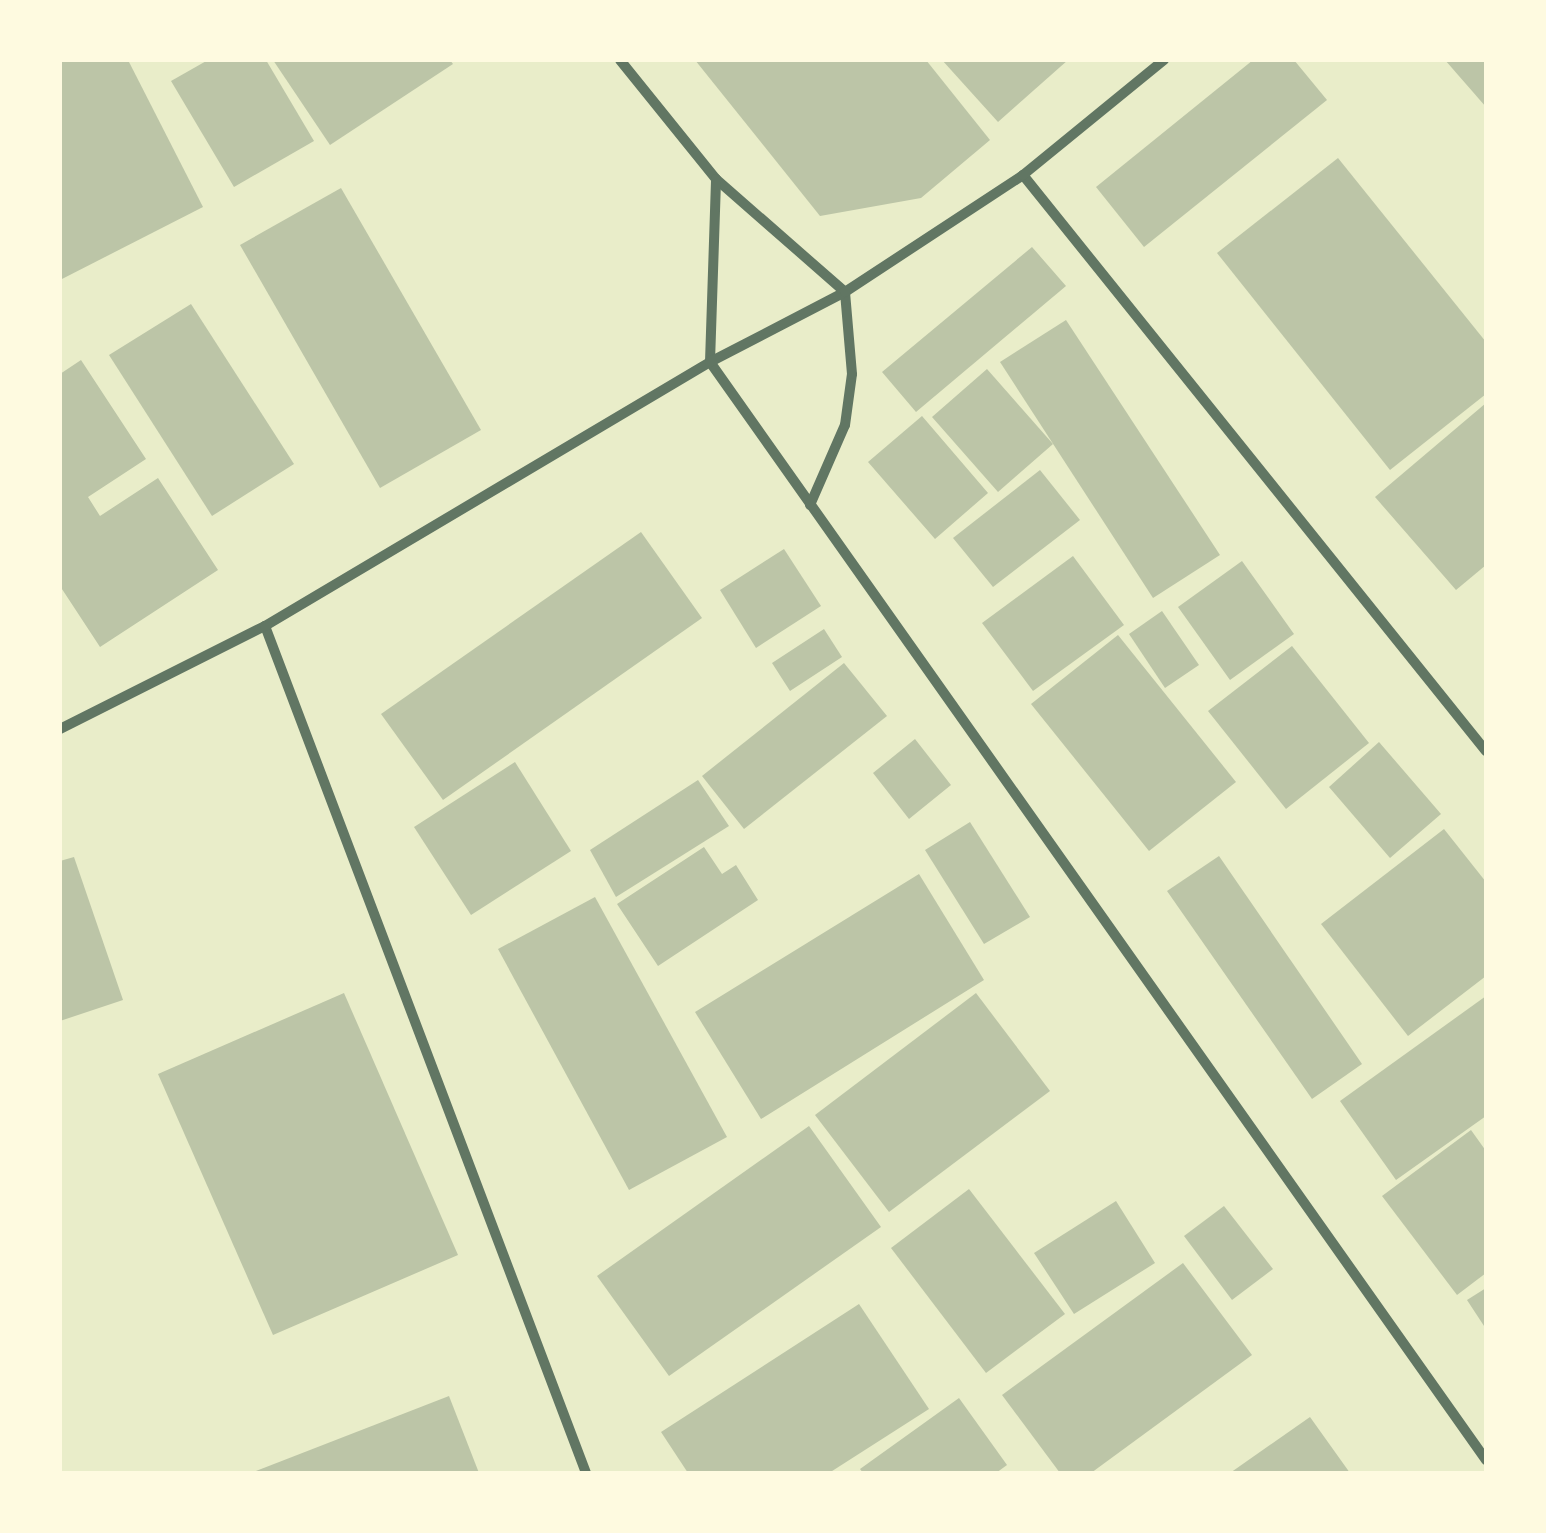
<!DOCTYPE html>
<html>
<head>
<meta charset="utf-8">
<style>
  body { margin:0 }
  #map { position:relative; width:1546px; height:1533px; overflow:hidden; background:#e9edc9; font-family:"Alegreya Sans",sans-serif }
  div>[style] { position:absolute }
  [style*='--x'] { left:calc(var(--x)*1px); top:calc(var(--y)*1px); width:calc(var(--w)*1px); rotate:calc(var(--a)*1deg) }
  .building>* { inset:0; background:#bcc5a7 }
  .minor>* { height:10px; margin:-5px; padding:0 5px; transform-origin:5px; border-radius:5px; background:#617663 }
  span { translate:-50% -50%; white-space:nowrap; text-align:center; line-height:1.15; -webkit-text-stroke:10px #fefae0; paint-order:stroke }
  .frame { position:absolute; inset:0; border:62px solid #fefae0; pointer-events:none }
</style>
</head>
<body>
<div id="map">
  <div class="building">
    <i style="clip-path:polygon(60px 60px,128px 60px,203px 207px,60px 280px)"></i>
    <i style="clip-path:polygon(208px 60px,266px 60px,314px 141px,234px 187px,171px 81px)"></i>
    <i style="clip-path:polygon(273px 60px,450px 60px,453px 64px,330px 145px)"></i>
    <i style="clip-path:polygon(695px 60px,926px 60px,990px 140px,921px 198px,820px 216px)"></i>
    <i style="clip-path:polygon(942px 60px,1068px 60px,998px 122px)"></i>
    <i style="clip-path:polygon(1253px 60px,1294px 60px,1327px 100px,1144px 247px,1096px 187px)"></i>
    <i style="clip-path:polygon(1445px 60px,1486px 60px,1486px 107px)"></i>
    <i style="clip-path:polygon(1338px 158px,1486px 342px,1486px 394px,1390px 470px,1217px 253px)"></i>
    <i style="clip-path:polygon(341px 188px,481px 430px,380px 488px,240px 245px)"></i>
    <i style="clip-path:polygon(1032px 247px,1066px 286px,916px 412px,882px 372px)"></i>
    <i style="clip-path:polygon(191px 304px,294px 464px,212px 516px,109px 355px)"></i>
    <i style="clip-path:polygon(1066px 320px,1220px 555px,1153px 598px,1000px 362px)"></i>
    <i style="clip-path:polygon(81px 360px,146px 459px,88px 497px,100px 516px,158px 478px,218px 570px,100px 647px,60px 586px,60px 374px)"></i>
    <i style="clip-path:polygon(987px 369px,1053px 444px,998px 492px,932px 417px)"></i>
    <i style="clip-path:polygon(1486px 403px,1486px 565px,1456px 590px,1375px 497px)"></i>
    <i style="clip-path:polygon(922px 416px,988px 493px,935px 539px,868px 462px)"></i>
    <i style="clip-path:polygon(1040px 470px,1080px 520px,993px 587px,953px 538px)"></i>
    <i style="clip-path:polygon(641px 532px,702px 618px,443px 800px,381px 714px)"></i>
    <i style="clip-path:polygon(784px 549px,821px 606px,756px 648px,720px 590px)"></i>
    <i style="clip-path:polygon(1073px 556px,1124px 625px,1033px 691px,982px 623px)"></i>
    <i style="clip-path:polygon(1242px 561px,1294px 634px,1230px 680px,1178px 607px)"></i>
    <i style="clip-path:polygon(1162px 611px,1199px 665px,1165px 688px,1129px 634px)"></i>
    <i style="clip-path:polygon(824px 629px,842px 657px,790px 691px,772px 663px)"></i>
    <i style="clip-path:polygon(1118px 635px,1236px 782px,1149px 851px,1031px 704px)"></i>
    <i style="clip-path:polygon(1292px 646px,1369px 743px,1286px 809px,1208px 711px)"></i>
    <i style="clip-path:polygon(844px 663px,887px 716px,744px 829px,702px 776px)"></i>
    <i style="clip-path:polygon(915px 739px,951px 785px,909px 819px,873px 773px)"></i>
    <i style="clip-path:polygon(1379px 742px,1441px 814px,1390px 858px,1329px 787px)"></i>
    <i style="clip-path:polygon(515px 762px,571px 851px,471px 915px,414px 827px)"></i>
    <i style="clip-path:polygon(698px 780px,729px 826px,616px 897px,590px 850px)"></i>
    <i style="clip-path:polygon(970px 822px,1030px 917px,984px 944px,925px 850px)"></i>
    <i style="clip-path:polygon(1444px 829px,1486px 882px,1486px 976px,1408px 1036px,1321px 924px)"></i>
    <i style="clip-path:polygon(704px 847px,722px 874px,736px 865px,758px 900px,658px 966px,617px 904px)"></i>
    <i style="clip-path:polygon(1219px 856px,1362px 1064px,1312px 1099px,1167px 891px)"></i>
    <i style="clip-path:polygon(74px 857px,123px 1000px,60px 1021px,60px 861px)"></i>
    <i style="clip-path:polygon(919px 874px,984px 980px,761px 1119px,695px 1012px)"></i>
    <i style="clip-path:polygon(595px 897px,727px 1137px,629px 1190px,498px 949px)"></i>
    <i style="clip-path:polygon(344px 993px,458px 1255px,273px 1335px,158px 1074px)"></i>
    <i style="clip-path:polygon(976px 993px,1050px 1091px,889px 1212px,815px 1115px)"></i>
    <i style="clip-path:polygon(1486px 996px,1486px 1116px,1396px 1180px,1340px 1101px)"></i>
    <i style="clip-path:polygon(809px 1126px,881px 1227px,669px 1376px,597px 1276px)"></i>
    <i style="clip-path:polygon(1471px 1130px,1486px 1151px,1486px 1273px,1457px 1295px,1382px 1196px)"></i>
    <i style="clip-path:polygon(969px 1189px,1065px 1314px,986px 1373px,891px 1248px)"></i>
    <i style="clip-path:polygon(1116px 1201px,1155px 1263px,1074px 1314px,1034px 1253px)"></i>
    <i style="clip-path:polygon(1224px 1206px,1273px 1269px,1232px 1300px,1184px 1236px)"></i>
    <i style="clip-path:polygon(1183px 1263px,1252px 1355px,1091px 1473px,1060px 1473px,1002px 1395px)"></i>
    <i style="clip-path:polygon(1486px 1288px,1486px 1329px,1467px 1300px)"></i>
    <i style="clip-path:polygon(859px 1304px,929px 1409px,829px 1473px,688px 1473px,661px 1432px)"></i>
    <i style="clip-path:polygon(449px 1396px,479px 1473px,251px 1473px)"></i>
    <i style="clip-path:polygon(959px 1398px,1007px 1465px,996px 1473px,863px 1473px,860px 1469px)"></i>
    <i style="clip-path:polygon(1310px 1417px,1350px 1473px,1230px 1473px)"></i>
  </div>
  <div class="minor">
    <i style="--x:620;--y:60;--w:153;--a:51.1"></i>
    <i style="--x:716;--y:179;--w:171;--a:41.2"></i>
    <i style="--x:1023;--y:175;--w:739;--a:51.21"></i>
    <i style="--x:710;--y:362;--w:1345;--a:54.75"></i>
    <i style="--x:710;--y:362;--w:183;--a:-88.1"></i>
    <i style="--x:810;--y:505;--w:87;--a:-66.4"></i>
    <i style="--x:845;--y:425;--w:51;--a:-82.2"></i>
    <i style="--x:852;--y:374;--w:82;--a:-94.9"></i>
    <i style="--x:265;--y:626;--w:906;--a:69.24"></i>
    <i style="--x:60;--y:729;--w:229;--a:-26.7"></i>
    <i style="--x:265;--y:626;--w:517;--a:-30.68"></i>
    <i style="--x:710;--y:362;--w:152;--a:-27.4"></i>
    <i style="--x:845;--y:292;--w:213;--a:-33.3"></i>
    <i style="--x:1023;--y:175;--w:182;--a:-39.2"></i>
  </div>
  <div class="frame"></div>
</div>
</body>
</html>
